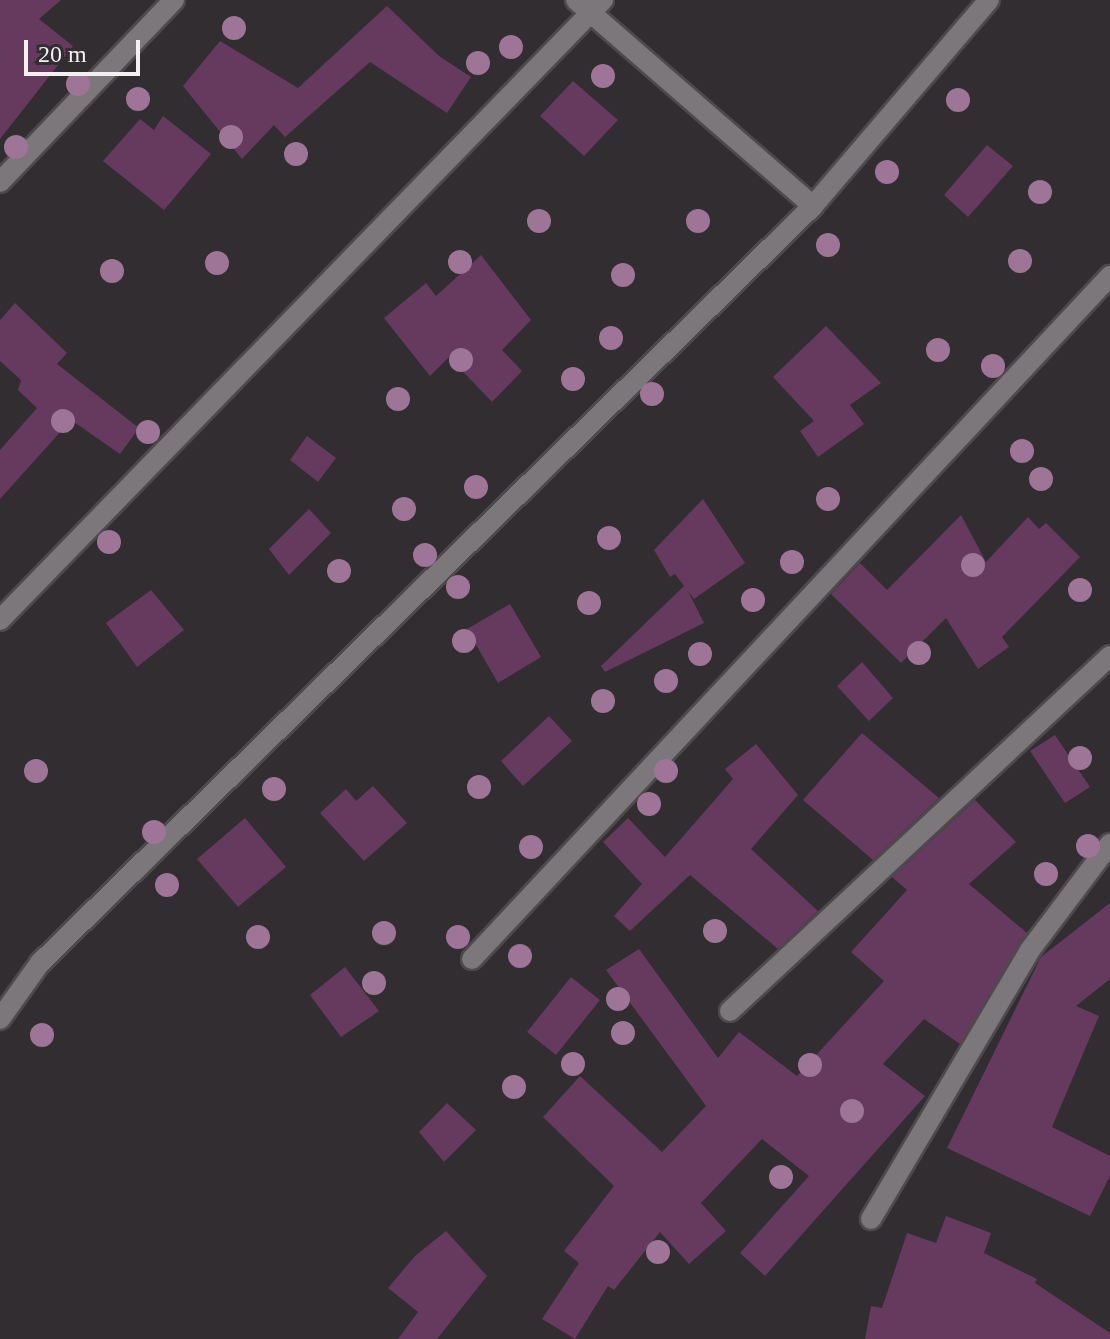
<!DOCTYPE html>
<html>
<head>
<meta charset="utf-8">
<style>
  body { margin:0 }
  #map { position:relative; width:1110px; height:1339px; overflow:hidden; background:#312d30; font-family:Georgia,serif }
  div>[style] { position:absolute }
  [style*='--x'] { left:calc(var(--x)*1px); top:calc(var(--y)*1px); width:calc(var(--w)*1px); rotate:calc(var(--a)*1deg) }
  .building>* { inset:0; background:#663a5e }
  .roads { filter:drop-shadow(2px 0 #4d4a4c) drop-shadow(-2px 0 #4d4a4c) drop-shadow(0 2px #4d4a4c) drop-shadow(0 -2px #4d4a4c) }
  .street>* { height:20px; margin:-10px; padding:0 10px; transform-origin:10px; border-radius:10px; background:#7b777a }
  .trees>* { width:24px; height:24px; margin:-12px; border-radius:50%; background:#9e7596 }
  span { translate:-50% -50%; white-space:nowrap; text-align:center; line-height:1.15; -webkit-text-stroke:8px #312d30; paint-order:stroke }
  .scale { position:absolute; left:24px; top:40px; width:116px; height:36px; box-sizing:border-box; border:4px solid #f3f0f2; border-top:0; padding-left:10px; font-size:24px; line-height:28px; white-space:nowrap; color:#f3f0f2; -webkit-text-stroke:6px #312d30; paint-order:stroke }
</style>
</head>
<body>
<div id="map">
  <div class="building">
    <i style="clip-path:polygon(0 0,61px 0,39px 19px,73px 46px,0 139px)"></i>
    <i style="clip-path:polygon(387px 6px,439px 56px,471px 77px,447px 113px,370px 62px,285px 137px,274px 125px,242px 159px,183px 86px,220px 41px,298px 88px)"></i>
    <i style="clip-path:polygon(573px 81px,618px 120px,584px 156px,540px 116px)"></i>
    <i style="clip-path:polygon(163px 116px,211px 154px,164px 210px,103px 161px,140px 119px,154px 130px)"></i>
    <i style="clip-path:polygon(987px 145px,1013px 166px,968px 217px,944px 195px)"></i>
    <i style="clip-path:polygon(481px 255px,531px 320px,502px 350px,522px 371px,492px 402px,449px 357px,430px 376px,384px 318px,426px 283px,436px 296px)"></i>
    <i style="clip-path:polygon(15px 303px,67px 353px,57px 364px,139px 428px,120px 454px,71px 420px,0 499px,0 450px,37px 408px,18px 390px,21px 380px,0 361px,0 320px)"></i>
    <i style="clip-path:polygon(826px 326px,881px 383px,850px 405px,864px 424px,818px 457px,800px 431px,814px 421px,773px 377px)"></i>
    <i style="clip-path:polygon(307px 436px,336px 458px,318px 482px,290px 460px)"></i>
    <i style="clip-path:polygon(703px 499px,745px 563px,694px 599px,688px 591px,704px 623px,605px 672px,601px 666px,684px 586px,675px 574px,670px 577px,654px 550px)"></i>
    <i style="clip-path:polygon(309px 509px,331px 533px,289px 575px,269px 549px)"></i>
    <i style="clip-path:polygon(961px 515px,986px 562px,1028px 517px,1039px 529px,1046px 523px,1080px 557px,1002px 637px,1009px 647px,978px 669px,946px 618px,901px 663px,831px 594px,860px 563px,887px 590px)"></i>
    <i style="clip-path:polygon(151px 590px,184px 630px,137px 667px,106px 623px)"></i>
    <i style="clip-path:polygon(510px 604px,541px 657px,498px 683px,467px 629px)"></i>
    <i style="clip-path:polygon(862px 662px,893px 698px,869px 721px,837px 686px)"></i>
    <i style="clip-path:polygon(549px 716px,572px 741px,523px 786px,501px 761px)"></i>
    <i style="clip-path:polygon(862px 733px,939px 798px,873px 860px,803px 800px)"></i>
    <i style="clip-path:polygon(1055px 735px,1090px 787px,1065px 803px,1030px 751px)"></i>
    <i style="clip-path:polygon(756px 744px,798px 795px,751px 849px,818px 911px,778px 949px,690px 875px,630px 931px,614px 916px,642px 884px,603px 842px,628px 818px,665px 857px,733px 779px,725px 769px)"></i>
    <i style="clip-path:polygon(373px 786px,407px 823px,364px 861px,320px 813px,346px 789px,356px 801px)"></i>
    <i style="clip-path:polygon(975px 800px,1016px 842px,969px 884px,1027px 933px,960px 1044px,924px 1019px,883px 1064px,925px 1096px,765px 1276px,740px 1253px,809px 1176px,762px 1139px,701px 1203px,726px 1231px,689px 1264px,660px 1232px,614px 1290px,608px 1286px,575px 1339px,542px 1319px,579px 1263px,564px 1251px,614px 1186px,543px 1117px,580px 1076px,662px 1152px,706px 1106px,606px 970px,639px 949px,718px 1058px,739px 1032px,797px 1076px,884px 981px,851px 952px,907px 890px,892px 877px)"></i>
    <i style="clip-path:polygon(245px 818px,286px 867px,238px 907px,197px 859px)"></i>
    <i style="clip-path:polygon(1110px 903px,1110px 979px,1076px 1006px,1099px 1016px,1052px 1127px,1110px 1156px,1110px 1176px,1090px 1216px,947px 1148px,1041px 957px)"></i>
    <i style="clip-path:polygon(345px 967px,379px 1011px,341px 1037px,310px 995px)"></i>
    <i style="clip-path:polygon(571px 977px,600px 1000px,556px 1055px,527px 1032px)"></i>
    <i style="clip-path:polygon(447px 1103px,476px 1130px,444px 1162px,419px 1132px)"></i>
    <i style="clip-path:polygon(946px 1216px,991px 1233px,984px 1253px,1037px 1279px,1035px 1283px,1110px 1333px,1110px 1339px,865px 1339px,871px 1306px,882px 1308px,907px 1233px,936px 1243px)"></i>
    <i style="clip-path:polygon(446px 1231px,487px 1276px,437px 1339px,398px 1339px,418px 1312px,388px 1288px,415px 1256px)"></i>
  </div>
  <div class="roads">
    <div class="street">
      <i style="--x:576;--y:0;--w:314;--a:41"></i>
      <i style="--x:0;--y:182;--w:252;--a:-46.3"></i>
      <i style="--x:0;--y:620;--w:865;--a:-45.8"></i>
      <i style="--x:472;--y:959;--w:935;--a:-46.95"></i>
      <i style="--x:730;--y:1011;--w:520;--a:-43.05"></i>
      <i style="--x:0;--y:1019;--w:69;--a:-54.5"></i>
      <i style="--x:40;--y:963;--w:1082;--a:-44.4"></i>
      <i style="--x:813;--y:206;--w:271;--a:-49.5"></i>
      <i style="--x:871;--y:1219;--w:312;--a:-59.4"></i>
      <i style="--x:1030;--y:950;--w:133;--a:-53"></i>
    </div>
  </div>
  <div class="trees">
    <i style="left:234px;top:28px"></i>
    <i style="left:511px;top:47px"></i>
    <i style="left:478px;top:63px"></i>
    <i style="left:603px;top:76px"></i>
    <i style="left:78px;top:84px"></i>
    <i style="left:138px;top:99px"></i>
    <i style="left:958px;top:100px"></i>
    <i style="left:231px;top:137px"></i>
    <i style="left:16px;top:147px"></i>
    <i style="left:296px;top:154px"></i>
    <i style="left:887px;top:172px"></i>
    <i style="left:1040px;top:192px"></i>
    <i style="left:539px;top:221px"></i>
    <i style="left:698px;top:221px"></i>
    <i style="left:828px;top:245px"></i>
    <i style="left:1020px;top:261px"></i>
    <i style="left:460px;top:262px"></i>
    <i style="left:217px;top:263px"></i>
    <i style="left:112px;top:271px"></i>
    <i style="left:623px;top:275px"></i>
    <i style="left:611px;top:338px"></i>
    <i style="left:938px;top:350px"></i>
    <i style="left:461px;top:360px"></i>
    <i style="left:993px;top:366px"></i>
    <i style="left:573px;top:379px"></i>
    <i style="left:652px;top:394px"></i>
    <i style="left:398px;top:399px"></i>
    <i style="left:63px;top:421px"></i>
    <i style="left:148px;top:432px"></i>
    <i style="left:1022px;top:451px"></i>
    <i style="left:1041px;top:479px"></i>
    <i style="left:476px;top:487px"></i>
    <i style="left:828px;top:499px"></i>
    <i style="left:404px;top:509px"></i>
    <i style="left:609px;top:538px"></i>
    <i style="left:109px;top:542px"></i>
    <i style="left:425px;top:555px"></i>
    <i style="left:792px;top:562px"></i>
    <i style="left:973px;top:565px"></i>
    <i style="left:339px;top:571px"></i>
    <i style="left:458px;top:587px"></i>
    <i style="left:1080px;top:590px"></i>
    <i style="left:753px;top:600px"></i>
    <i style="left:589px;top:603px"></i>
    <i style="left:464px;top:641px"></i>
    <i style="left:919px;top:653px"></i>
    <i style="left:700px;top:654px"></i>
    <i style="left:666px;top:681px"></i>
    <i style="left:603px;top:701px"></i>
    <i style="left:1080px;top:758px"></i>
    <i style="left:36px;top:771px"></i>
    <i style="left:666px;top:771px"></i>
    <i style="left:479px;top:787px"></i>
    <i style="left:274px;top:789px"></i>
    <i style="left:649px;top:804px"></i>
    <i style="left:154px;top:832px"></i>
    <i style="left:1088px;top:846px"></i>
    <i style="left:531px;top:847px"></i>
    <i style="left:1046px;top:874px"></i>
    <i style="left:167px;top:885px"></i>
    <i style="left:715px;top:931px"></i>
    <i style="left:384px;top:933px"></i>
    <i style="left:258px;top:937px"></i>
    <i style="left:458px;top:937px"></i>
    <i style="left:520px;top:956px"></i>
    <i style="left:374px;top:983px"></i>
    <i style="left:618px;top:999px"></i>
    <i style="left:623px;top:1033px"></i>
    <i style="left:42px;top:1035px"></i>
    <i style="left:573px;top:1064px"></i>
    <i style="left:810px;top:1065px"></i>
    <i style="left:514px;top:1087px"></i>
    <i style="left:852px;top:1111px"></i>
    <i style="left:781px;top:1177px"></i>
    <i style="left:658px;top:1252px"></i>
  </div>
  <div class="scale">20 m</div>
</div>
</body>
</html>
